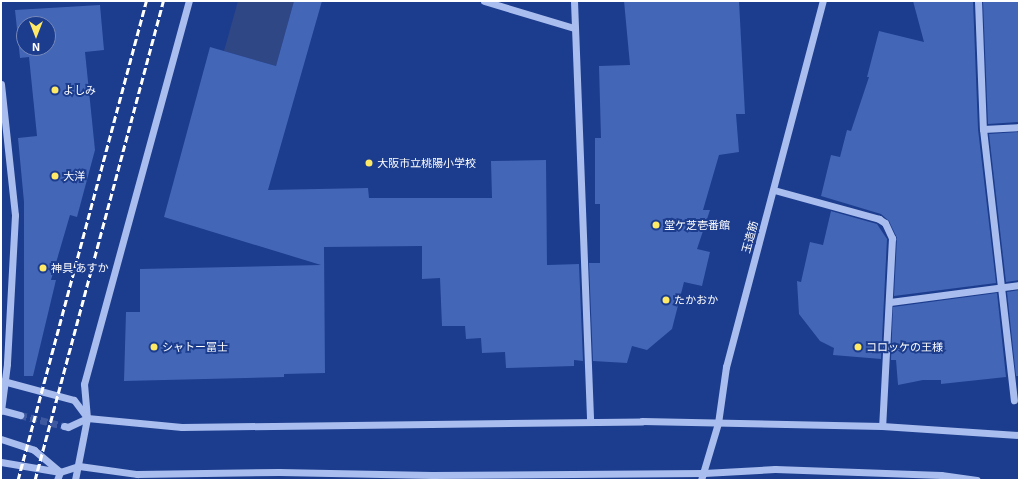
<!DOCTYPE html>
<html>
<head>
<meta charset="utf-8">
<style>
  body { margin:0 }
  #map { position:relative; width:1020px; height:481px; overflow:hidden; background:#1c3c8e; font-family:"Exo 2","Noto Sans JP",sans-serif }
  div>[style] { position:absolute }
  [style*='--x'] { left:calc(var(--x)*1px); top:calc(var(--y)*1px); width:calc(var(--w)*1px); rotate:calc(var(--a)*1deg) }
  .water>* { inset:0; background:#304785 }
  .building>* { inset:0; background:#4466b6 }
  .minor-tunnel>* { height:7px; margin-top:-3.5px; transform-origin:0; background:repeating-linear-gradient(90deg,#3e599f 0 7px,transparent 0 10.5px) }
  .minor>* { height:7px; margin:-3.5px; padding:0 3.5px; transform-origin:3.5px; border-radius:3.5px; background:#a9beee }
  .rail>* { height:3px; margin-top:-1.5px; transform-origin:0; background:repeating-linear-gradient(90deg,#fff 0 7px,transparent 0 10px) }
  .dots>* { width:11px; height:11px; translate:-50% -50%; box-sizing:border-box; border:2px solid #1c3c8e; border-radius:50% }
  span { translate:-50% -50%; white-space:nowrap; text-align:center; line-height:1.15; -webkit-text-stroke:4px #1c3c8e; paint-order:stroke }
  .poi-label { font-size:11px; color:#fff }
  .left { translate:0 -50%; text-align:left }
  .street-label { font-size:11px; color:#fff }
  .frame { position:absolute; inset:0; border:2px solid #fff; pointer-events:none }
  .north { position:absolute; left:16px; top:16px; width:40px; height:40px; box-sizing:border-box; background:#1c3c8e; border:1px solid #778abb; border-radius:50%; rotate:180deg; font-size:11px; font-weight:700; line-height:16px; text-align:center; color:#fff }
  .north::after { content:''; display:block; margin:auto; width:14px; height:18px; background:#feea67; clip-path:polygon(50% 0,100% 100%,50% 72%,0 100%) }
</style>
</head>
<body>
<div id="map">
  <div class="water">
    <i style="clip-path:polygon(238px 1px,294px 1px,276px 66px,224px 51px)"></i>
  </div>
  <div class="building">
    <i style="clip-path:polygon(294px 1px,322px 1px,268px 190px,368px 188px,369px 198px,492px 198px,491px 161px,546px 160px,547px 265px,579px 264px,583px 361px,574px 360px,574px 366px,506px 368px,505px 352px,482px 353px,481px 338px,466px 339px,465px 326px,442px 326px,440px 278px,422px 279px,422px 246px,324px 247px,325px 373px,284px 374px,284px 377px,124px 381px,126px 312px,140px 312px,140px 269px,321px 265px,164px 217px,210px 47px,276px 66px)"></i>
    <i style="clip-path:polygon(624px 1px,739px 1px,745px 114px,736px 114px,739px 152px,719px 155px,703px 210px,710px 210px,697px 249px,710px 252px,702px 286px,684px 282px,672px 329px,647px 350px,632px 346px,627px 363px,593px 361px,589px 263px,600px 263px,600px 204px,595px 204px,595px 138px,601px 138px,599px 66px,630px 65px)"></i>
    <i style="clip-path:polygon(913px 1px,973px 1px,978px 129px,996px 283px,894px 296px,897px 238px,889px 221px,881px 214px,821px 196px,831px 155px,840px 157px,847px 130px,851px 131px,869px 77px,867px 77px,879px 31px,924px 42px)"></i>
    <i style="clip-path:polygon(983px 1px,1019px 1px,1019px 122px,988px 124px)"></i>
    <i style="clip-path:polygon(evenodd,100px 5px,104px 50px,85px 52px,95px 150px,77px 217px,70px 215px,51px 280px,56px 280px,33px 376px,24px 376px,24px 202px,18px 138px,37px 136px,29px 57px,20px 58px,15px 10px,100px 5px,24px 24px,48px 24px,48px 48px,24px 48px,24px 24px)"></i>
    <i style="clip-path:polygon(1019px 132px,1019px 280px,1006px 282px,989px 134px)"></i>
    <i style="clip-path:polygon(831px 211px,877px 224px,887px 239px,881px 359px,833px 355px,834px 348px,820px 341px,799px 314px,797px 281px,801px 282px,810px 242px,823px 245px)"></i>
    <i style="clip-path:polygon(1019px 290px,1019px 376px,1016px 376px,1007px 292px)"></i>
    <i style="clip-path:polygon(997px 293px,1006px 377px,941px 384px,941px 380px,923px 380px,898px 385px,896px 360px,891px 360px,893px 307px)"></i>
  </div>
  <div class="minor-tunnel">
    <i style="--x:20;--y:415;--w:45;--a:14"></i>
  </div>
  <div class="minor">
    <i style="--x:484;--y:1;--w:94;--a:16.7"></i>
    <i style="--x:574;--y:1;--w:421;--a:87.8"></i>
    <i style="--x:978;--y:1;--w:128;--a:87.8"></i>
    <i style="--x:983;--y:129;--w:273;--a:83.5"></i>
    <i style="--x:1;--y:84;--w:132;--a:83.9"></i>
    <i style="--x:15;--y:215;--w:149;--a:93.1"></i>
    <i style="--x:7;--y:364;--w:47;--a:97.3"></i>
    <i style="--x:983;--y:129;--w:36;--a:-3"></i>
    <i style="--x:774;--y:190;--w:109;--a:15.4"></i>
    <i style="--x:879;--y:219;--w:7;--a:34"></i>
    <i style="--x:885;--y:223;--w:17;--a:65"></i>
    <i style="--x:892;--y:238;--w:188;--a:93"></i>
    <i style="--x:890;--y:302;--w:130;--a:-7.5"></i>
    <i style="--x:3;--y:381;--w:73;--a:15"></i>
    <i style="--x:74;--y:400;--w:21;--a:53"></i>
    <i style="--x:1;--y:410;--w:20;--a:15"></i>
    <i style="--x:64;--y:426;--w:4;--a:14"></i>
    <i style="--x:68;--y:427;--w:21;--a:-25"></i>
    <i style="--x:87;--y:418;--w:95;--a:5.4"></i>
    <i style="--x:182;--y:427;--w:460;--a:-0.7"></i>
    <i style="--x:642;--y:421;--w:240;--a:1.2"></i>
    <i style="--x:882;--y:426;--w:137;--a:3.8"></i>
    <i style="--x:1;--y:439;--w:35;--a:18"></i>
    <i style="--x:34;--y:450;--w:34;--a:40"></i>
    <i style="--x:1;--y:462;--w:60;--a:9.6"></i>
    <i style="--x:60;--y:472;--w:20;--a:-18"></i>
    <i style="--x:79;--y:466;--w:59;--a:7.9"></i>
    <i style="--x:137;--y:474;--w:142;--a:-0.8"></i>
    <i style="--x:279;--y:472;--w:153;--a:1.1"></i>
    <i style="--x:432;--y:475;--w:272;--a:-0.4"></i>
    <i style="--x:704;--y:473;--w:71;--a:-3.2"></i>
    <i style="--x:775;--y:469;--w:166;--a:2.1"></i>
    <i style="--x:941;--y:475;--w:36;--a:8"></i>
    <i style="--x:57;--y:480;--w:9;--a:-69"></i>
    <i style="--x:75;--y:480;--w:63;--a:-79"></i>
    <i style="--x:87;--y:418;--w:34;--a:-95"></i>
    <i style="--x:84;--y:384;--w:397;--a:-74.7"></i>
    <i style="--x:701;--y:480;--w:59;--a:-73.4"></i>
    <i style="--x:718;--y:423;--w:57;--a:-81.9"></i>
    <i style="--x:726;--y:367;--w:379;--a:-75.2"></i>
  </div>
  <div class="rail">
    <i style="--x:18;--y:480;--w:496;--a:-75"></i>
    <i style="--x:35;--y:480;--w:496;--a:-75"></i>
  </div>
  <div class="dots">
    <i style="left:55px;top:90px;background:#feea67"></i>
    <i style="left:369px;top:163px;background:#feea67"></i>
    <i style="left:55px;top:176px;background:#feea67"></i>
    <i style="left:656px;top:225px;background:#feea67"></i>
    <i style="left:43px;top:268px;background:#feea67"></i>
    <i style="left:666px;top:300px;background:#feea67"></i>
    <i style="left:154px;top:347px;background:#feea67"></i>
    <i style="left:858px;top:347px;background:#feea67"></i>
  </div>
  <div class="poi-label">
    <span class="left" style="left:63px;top:90px">よしみ</span>
    <span class="left" style="left:377px;top:163px">大阪市立桃陽小学校</span>
    <span class="left" style="left:63px;top:176px">大洋</span>
    <span class="left" style="left:664px;top:225px">堂ケ芝壱番館</span>
    <span class="left" style="left:51px;top:268px">神具 あすか</span>
    <span class="left" style="left:674px;top:300px">たかおか</span>
    <span class="left" style="left:162px;top:347px">シャトー冨士</span>
    <span class="left" style="left:866px;top:347px">コロッケの王様</span>
  </div>
  <div class="street-label">
    <span style="left:750px;top:237px;rotate:-75deg">玉造筋</span>
  </div>
  <div class="frame"></div>
  <div class="north">N</div>
</div>
</body>
</html>
